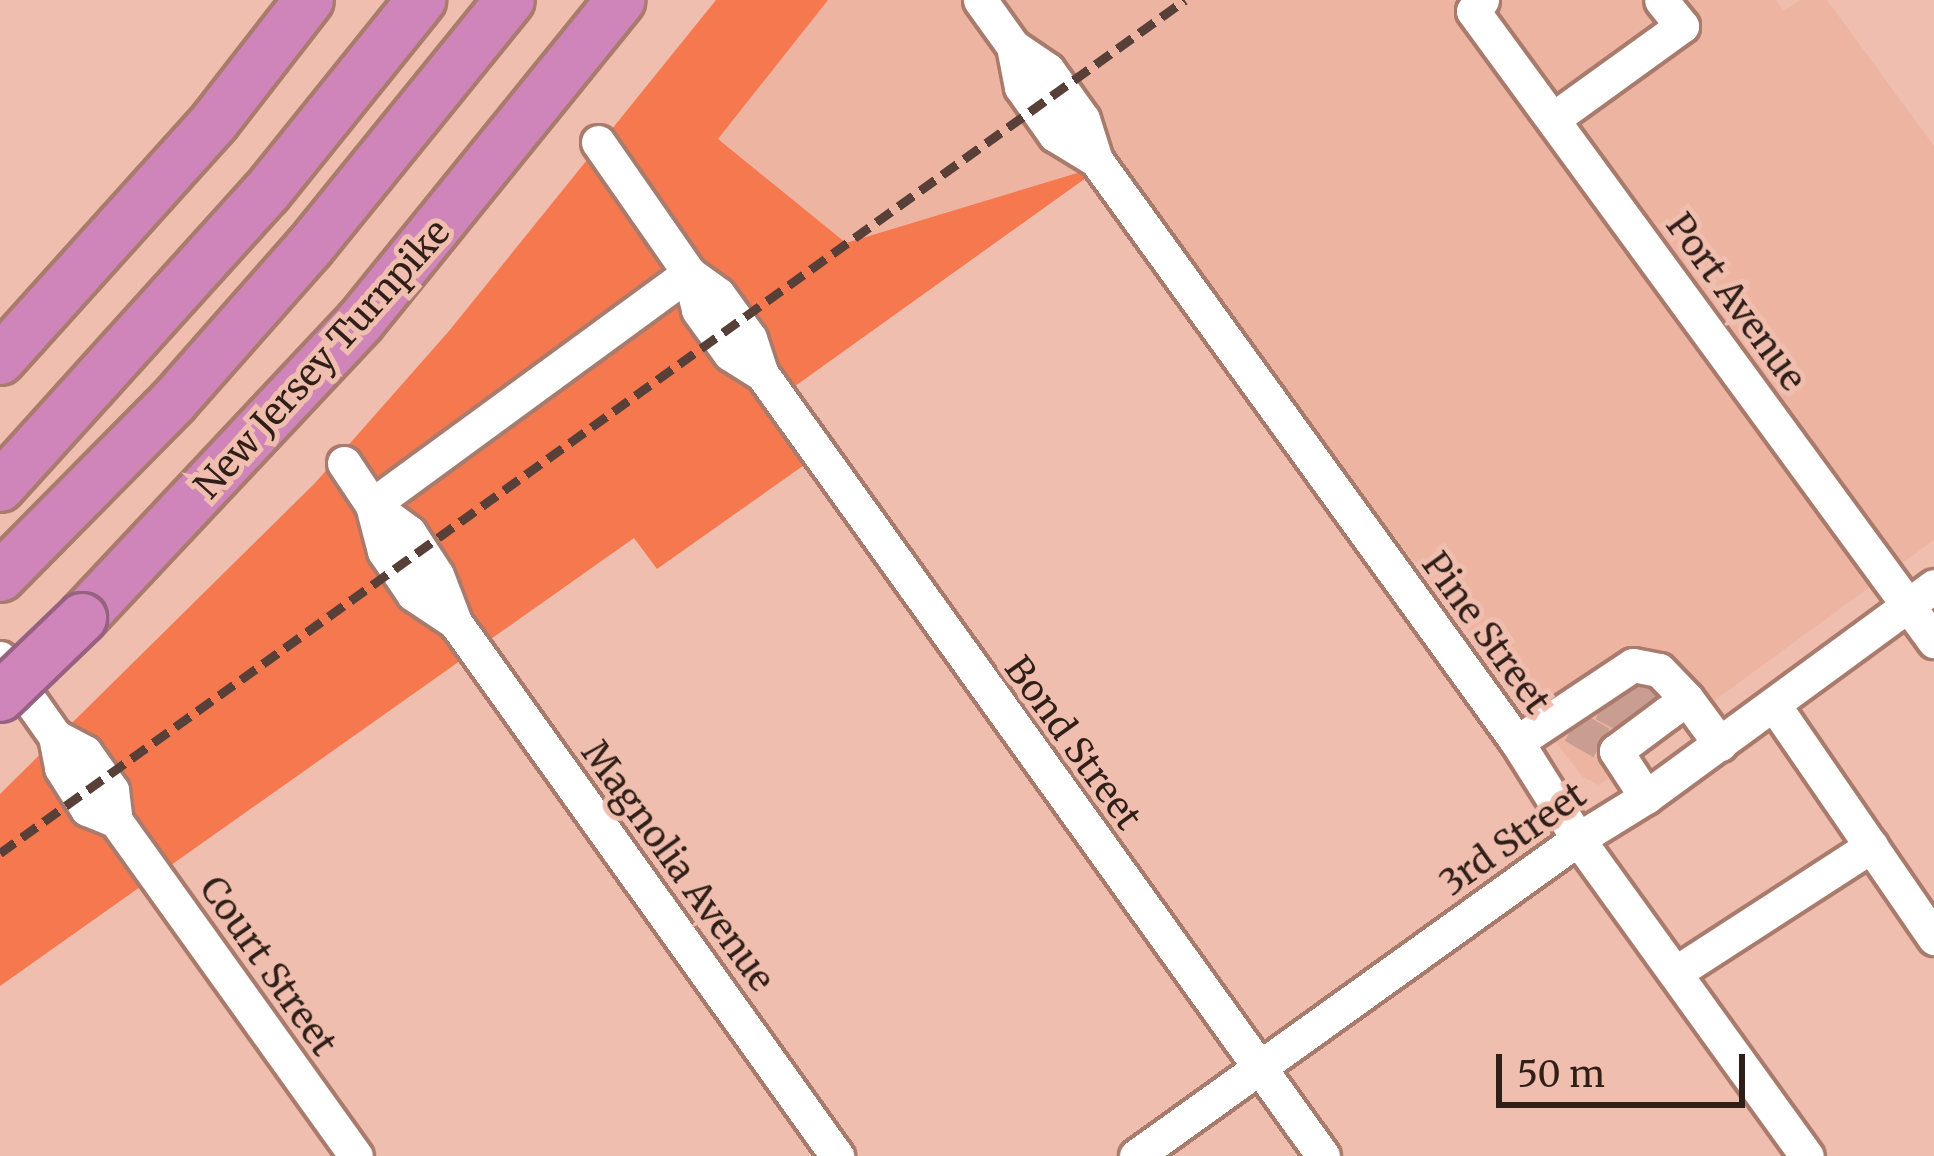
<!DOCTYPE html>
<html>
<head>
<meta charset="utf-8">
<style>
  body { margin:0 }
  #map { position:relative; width:1934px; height:1156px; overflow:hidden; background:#efbeae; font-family:Merriweather,serif }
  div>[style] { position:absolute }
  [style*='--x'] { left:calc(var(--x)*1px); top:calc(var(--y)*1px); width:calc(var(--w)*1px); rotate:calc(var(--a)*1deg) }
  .built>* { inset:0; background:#eeb4a2 }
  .green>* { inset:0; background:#f5784f }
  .minor-tunnel>* { height:33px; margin-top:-16.5px; transform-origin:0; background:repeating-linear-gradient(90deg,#c99e90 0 33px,transparent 0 49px) }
  .roads { filter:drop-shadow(3px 0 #a97b6c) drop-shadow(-3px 0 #a97b6c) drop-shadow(0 3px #a97b6c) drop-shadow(0 -3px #a97b6c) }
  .minor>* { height:33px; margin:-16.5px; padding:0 16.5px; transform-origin:16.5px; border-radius:16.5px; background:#fff }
  .highway>* { height:48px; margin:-24px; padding:0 24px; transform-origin:24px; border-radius:24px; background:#cf85b9 }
  .rail>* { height:9px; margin-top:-4.5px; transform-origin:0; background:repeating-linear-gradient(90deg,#584038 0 18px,transparent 0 27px) }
  .bridges { filter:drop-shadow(3px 0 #976181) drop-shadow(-3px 0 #976181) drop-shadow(0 3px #976181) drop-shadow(0 -3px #976181) }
  .highway-bridge>* { height:48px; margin:-24px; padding:0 24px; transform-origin:24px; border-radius:24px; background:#cf85b9 }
  span { translate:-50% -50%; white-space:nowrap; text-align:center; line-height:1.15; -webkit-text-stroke:10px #efbeae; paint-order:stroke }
  .street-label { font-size:36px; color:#301e18 }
  .scale { position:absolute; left:1496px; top:1054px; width:249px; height:54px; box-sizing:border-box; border:6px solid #301e18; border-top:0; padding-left:15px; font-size:36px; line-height:42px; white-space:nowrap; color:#301e18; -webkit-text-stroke:9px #efbeae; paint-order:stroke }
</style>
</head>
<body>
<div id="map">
  <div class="built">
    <i style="clip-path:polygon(828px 0,1776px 0,1784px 11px,1800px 0,1827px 0,1934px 146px,1934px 540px,1599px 785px,1583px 777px,1104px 166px,846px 244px,718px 139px)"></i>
  </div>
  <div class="green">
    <i style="clip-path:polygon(716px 0,828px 0,718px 139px,846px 243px,1104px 165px,784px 394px,824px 451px,657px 569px,634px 538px,0 986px,0 794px,315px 483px,449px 331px)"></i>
  </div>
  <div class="minor-tunnel">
    <i style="--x:1626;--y:690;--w:38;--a:29"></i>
    <i style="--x:1603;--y:704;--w:40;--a:28"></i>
    <i style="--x:1573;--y:726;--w:39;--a:30"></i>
  </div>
  <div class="roads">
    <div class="minor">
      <i style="--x:980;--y:0;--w:57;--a:54.3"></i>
      <i style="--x:1013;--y:46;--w:42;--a:34.4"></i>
      <i style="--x:1048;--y:70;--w:60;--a:54.5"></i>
      <i style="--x:1083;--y:119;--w:43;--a:72.4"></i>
      <i style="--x:1096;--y:160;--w:718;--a:54.12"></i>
      <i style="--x:1517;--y:742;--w:115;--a:57.8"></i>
      <i style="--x:1578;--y:839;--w:391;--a:54.2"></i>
      <i style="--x:1482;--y:0;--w:14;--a:129"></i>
      <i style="--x:1473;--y:11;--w:781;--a:53.81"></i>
      <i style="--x:1013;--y:46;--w:42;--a:79"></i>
      <i style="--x:1021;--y:87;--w:59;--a:54.7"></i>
      <i style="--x:1055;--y:135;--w:48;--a:31.4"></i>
      <i style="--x:1553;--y:119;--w:159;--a:-35.8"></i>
      <i style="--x:1682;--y:26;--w:33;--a:-129"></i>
      <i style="--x:598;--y:142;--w:160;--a:55.2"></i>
      <i style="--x:689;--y:273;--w:36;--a:36"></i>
      <i style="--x:718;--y:294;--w:54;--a:54"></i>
      <i style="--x:750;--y:338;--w:38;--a:72"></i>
      <i style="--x:762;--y:374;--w:962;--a:54.34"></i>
      <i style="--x:689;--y:273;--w:38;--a:76"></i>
      <i style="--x:698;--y:310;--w:54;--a:54"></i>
      <i style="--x:730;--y:354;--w:38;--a:32"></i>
      <i style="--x:344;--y:463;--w:50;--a:56.3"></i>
      <i style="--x:372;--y:505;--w:48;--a:75.4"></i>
      <i style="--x:384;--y:551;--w:52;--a:56"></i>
      <i style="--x:413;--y:594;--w:50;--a:33.7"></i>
      <i style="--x:372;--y:505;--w:46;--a:36.1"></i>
      <i style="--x:409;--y:532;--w:51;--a:56.9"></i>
      <i style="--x:437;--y:575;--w:50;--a:69"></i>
      <i style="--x:455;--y:622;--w:657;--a:54.42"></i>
      <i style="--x:372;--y:505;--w:393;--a:-36.2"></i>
      <i style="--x:0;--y:658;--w:95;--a:54.8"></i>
      <i style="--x:55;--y:736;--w:33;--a:79"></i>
      <i style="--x:61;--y:768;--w:49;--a:57.6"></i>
      <i style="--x:87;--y:809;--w:31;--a:22"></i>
      <i style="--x:1774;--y:705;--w:283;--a:55.5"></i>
      <i style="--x:55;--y:736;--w:34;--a:28"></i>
      <i style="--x:85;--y:752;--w:47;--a:54.6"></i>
      <i style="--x:112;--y:790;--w:31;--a:83"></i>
      <i style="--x:116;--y:821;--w:412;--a:54.4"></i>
      <i style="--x:1517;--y:742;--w:139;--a:-33.6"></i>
      <i style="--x:1633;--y:665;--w:26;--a:11"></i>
      <i style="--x:1659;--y:670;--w:40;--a:46"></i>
      <i style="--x:1646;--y:797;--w:55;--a:-123.1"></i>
      <i style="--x:1616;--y:751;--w:64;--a:-36.7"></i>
      <i style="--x:1667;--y:713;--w:24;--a:-35"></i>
      <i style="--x:1687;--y:699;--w:56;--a:53.7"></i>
      <i style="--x:1675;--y:973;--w:234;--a:-32.9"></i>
      <i style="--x:1136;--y:1156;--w:544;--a:-35.65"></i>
      <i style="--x:1578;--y:839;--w:80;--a:-31.7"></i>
      <i style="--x:1646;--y:797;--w:357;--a:-36.2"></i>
    </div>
    <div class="highway">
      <i style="--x:0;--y:360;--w:321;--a:-48"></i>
      <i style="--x:215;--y:121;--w:153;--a:-52.2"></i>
      <i style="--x:0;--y:487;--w:396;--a:-47.9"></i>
      <i style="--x:266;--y:193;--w:248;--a:-51.2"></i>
      <i style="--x:0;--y:577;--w:247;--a:-45.3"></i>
      <i style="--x:174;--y:401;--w:204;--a:-48.6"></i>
      <i style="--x:309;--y:248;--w:319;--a:-51"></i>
      <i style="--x:82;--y:618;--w:406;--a:-46.8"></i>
      <i style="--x:360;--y:322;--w:414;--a:-51"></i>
    </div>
  </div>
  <div class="rail">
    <i style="--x:0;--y:853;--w:1460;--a:-35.75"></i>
  </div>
  <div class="bridges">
    <div class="highway-bridge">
      <i style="--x:0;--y:697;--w:114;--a:-43.9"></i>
    </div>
  </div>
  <div class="street-label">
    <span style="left:1736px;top:302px;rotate:54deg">Port Avenue</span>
    <span style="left:322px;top:359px;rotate:-48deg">New Jersey Turnpike</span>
    <span style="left:1486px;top:633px;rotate:54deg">Pine Street</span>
    <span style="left:1073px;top:743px;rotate:54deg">Bond Street</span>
    <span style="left:1513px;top:839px;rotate:-35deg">3rd Street</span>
    <span style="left:678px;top:866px;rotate:54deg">Magnolia Avenue</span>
    <span style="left:268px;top:966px;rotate:55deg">Court Street</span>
  </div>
  <div class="scale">50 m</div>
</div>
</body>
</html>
